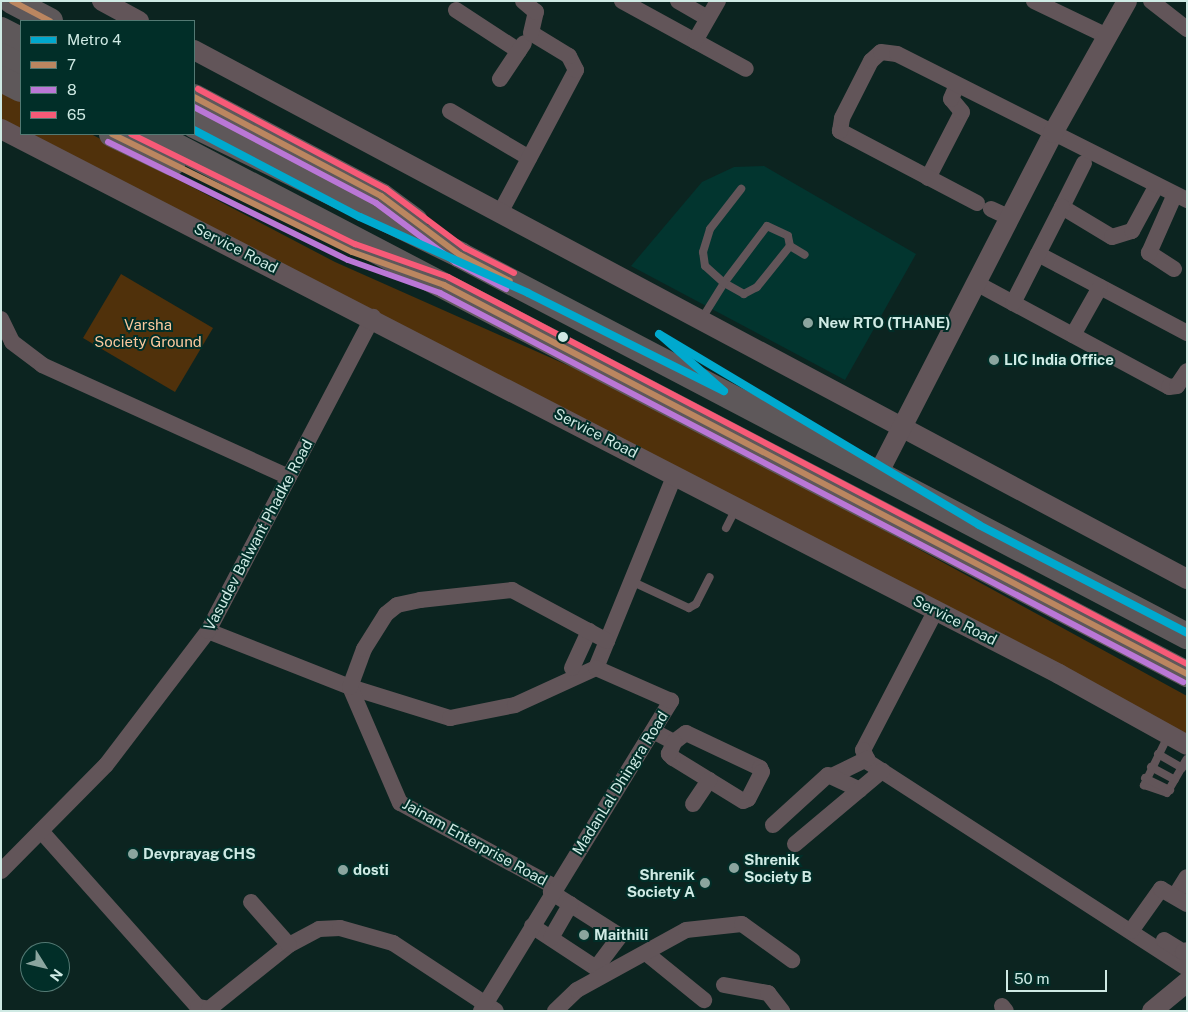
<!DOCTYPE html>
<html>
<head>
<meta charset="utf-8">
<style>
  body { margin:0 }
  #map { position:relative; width:1188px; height:1012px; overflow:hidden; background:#0c2420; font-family:"Public Sans",sans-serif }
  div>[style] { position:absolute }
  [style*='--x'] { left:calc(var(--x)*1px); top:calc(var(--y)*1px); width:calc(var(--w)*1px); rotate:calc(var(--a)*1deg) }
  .built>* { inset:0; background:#02352f }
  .green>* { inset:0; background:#50310b }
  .service>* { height:8px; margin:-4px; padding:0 4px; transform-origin:4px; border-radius:4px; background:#625559 }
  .minor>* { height:16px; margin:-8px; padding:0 8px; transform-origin:8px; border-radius:8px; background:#625559 }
  .tertiary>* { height:20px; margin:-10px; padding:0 10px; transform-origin:10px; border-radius:10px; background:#625559 }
  .trunk>* { height:26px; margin:-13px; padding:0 13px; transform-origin:13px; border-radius:13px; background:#5e585a }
  .bus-1>* { height:6px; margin:-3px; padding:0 3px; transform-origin:3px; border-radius:3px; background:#bb8660 }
  .bus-2>* { height:6px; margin:-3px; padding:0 3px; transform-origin:3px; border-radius:3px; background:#ba77d6 }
  .bus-3>* { height:6px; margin:-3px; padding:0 3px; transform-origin:3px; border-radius:3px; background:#f75a77 }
  .metro-1>* { height:8px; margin:-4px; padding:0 4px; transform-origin:4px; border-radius:4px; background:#00a9ce }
  .dots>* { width:14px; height:14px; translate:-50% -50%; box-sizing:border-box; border:2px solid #012e28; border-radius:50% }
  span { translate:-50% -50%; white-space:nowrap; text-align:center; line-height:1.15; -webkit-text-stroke:4px #012e28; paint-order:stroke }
  .street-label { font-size:15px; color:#cfeae4 }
  .poi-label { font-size:15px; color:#cfeae4; font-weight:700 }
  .left { translate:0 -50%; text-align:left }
  .right { translate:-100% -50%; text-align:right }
  .park-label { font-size:15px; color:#fbc89d }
  .frame { position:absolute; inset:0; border:2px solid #cfeae4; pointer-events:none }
  .legend { position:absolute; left:20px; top:20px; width:175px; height:115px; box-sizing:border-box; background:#012e28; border:1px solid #537973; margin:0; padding:6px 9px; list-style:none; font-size:15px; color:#cfeae4 }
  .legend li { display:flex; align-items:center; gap:10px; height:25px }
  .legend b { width:25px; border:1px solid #537973 }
  .north { position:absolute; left:20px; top:942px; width:50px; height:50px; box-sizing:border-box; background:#012e28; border:1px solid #537973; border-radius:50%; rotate:126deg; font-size:14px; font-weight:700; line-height:20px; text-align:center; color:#cfeae4 }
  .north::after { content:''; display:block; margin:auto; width:18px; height:22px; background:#8ba59f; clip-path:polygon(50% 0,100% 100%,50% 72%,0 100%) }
  .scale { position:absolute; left:1006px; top:970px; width:101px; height:22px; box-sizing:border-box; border:2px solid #cfeae4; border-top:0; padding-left:6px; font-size:15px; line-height:18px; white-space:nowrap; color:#cfeae4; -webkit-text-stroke:4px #012e28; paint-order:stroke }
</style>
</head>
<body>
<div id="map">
  <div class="built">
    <i style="clip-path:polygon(764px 166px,916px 254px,845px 380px,631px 266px,702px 182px,734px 167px)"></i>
  </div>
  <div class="green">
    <i style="clip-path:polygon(1px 87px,21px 97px,21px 130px,1px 120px)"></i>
    <i style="clip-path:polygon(29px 134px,91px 134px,335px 262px,648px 401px,1187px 696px,1187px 739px)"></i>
    <i style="clip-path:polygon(121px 274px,213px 328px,175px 392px,83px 338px)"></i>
  </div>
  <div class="service">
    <i style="--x:790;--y:246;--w:17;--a:31"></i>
    <i style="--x:701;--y:320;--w:44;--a:-58.1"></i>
    <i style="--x:724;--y:283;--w:71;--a:-53"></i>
    <i style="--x:767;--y:226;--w:23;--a:25"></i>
    <i style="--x:788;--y:236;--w:10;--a:79"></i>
    <i style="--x:790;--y:246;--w:53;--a:128.8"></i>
    <i style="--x:757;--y:287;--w:15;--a:152"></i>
    <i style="--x:744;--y:294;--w:23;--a:-151"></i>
    <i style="--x:724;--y:283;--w:25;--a:-138"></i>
    <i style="--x:705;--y:266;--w:14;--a:-98"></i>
    <i style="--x:703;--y:252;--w:24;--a:-73"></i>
    <i style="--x:710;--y:229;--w:51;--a:-52.2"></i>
    <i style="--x:726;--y:528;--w:22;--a:-63"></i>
    <i style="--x:631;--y:581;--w:64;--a:25"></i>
    <i style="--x:689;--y:608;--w:8;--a:-30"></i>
    <i style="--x:696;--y:604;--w:30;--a:-63"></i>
    <i style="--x:1168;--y:736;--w:55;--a:116.1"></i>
    <i style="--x:1144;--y:785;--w:24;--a:19"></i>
    <i style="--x:1167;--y:793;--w:39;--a:-60"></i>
    <i style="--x:1158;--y:754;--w:28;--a:30"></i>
    <i style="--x:1151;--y:767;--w:27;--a:28"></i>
    <i style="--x:1145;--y:778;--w:28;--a:26"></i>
  </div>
  <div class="minor">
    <i style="--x:622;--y:1;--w:141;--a:28.7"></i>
    <i style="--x:678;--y:1;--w:34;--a:30"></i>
    <i style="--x:1034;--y:1;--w:81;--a:25.6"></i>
    <i style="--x:1151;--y:1;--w:46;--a:37.9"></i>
    <i style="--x:456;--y:10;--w:75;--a:33.1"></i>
    <i style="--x:695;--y:41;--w:46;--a:-60.1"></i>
    <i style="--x:500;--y:79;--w:43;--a:-56.3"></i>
    <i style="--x:450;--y:111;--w:92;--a:30.7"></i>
    <i style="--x:1084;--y:163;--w:49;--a:116.6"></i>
    <i style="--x:1062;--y:207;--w:58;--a:31"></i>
    <i style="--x:1112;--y:237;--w:21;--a:-17"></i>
    <i style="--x:1132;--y:231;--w:52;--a:-61.5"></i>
    <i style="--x:928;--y:178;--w:74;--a:-62.7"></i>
    <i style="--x:962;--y:112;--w:17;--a:-130"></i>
    <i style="--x:951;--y:99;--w:15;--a:-67"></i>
    <i style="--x:977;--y:203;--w:155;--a:-152.3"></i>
    <i style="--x:840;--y:131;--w:13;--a:-81"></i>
    <i style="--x:842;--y:118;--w:64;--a:-63"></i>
    <i style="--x:871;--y:61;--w:13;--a:-42"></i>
    <i style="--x:881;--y:52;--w:16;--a:7"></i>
    <i style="--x:897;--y:54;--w:325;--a:26.7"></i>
    <i style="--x:991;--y:209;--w:21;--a:25"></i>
    <i style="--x:500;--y:213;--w:162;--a:-62"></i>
    <i style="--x:576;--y:70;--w:16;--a:-117"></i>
    <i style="--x:569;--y:56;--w:44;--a:-148.8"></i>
    <i style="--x:531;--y:33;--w:22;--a:-77"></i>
    <i style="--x:536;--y:12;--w:17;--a:-140"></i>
    <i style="--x:1038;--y:254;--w:169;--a:27.9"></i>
    <i style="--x:1174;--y:269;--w:30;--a:-147"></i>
    <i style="--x:1149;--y:253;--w:64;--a:-66.2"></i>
    <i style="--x:976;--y:283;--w:219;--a:28.3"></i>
    <i style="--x:1169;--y:387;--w:8;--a:-7"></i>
    <i style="--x:1177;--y:386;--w:18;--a:-56"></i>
    <i style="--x:1013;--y:303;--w:108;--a:-63"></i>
    <i style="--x:1;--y:319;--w:25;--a:64"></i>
    <i style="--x:12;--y:342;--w:38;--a:37"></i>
    <i style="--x:42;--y:365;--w:271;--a:24.4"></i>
    <i style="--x:1073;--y:335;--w:55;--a:-60.6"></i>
    <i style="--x:936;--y:610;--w:158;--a:117.5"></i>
    <i style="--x:863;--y:750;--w:13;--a:67"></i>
    <i style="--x:868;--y:762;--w:380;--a:32.9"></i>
    <i style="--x:208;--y:631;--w:153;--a:21.5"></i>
    <i style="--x:350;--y:687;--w:105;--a:17.2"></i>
    <i style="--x:450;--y:718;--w:66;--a:-11.3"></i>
    <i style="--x:515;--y:705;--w:89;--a:-24.6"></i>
    <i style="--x:572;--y:668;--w:41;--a:-65.3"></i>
    <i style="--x:596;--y:668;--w:209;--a:-67.8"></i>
    <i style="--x:653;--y:731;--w:24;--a:28"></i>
    <i style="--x:674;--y:742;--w:15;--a:-37"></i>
    <i style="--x:686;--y:733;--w:82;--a:25.3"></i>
    <i style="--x:760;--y:768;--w:4;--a:63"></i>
    <i style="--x:762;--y:772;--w:30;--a:117"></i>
    <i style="--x:748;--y:799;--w:5;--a:158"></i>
    <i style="--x:743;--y:801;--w:82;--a:-148.4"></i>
    <i style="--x:673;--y:758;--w:6;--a:-135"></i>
    <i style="--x:669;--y:754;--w:13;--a:-67"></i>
    <i style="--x:834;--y:775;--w:37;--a:-26"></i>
    <i style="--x:693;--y:804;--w:29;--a:-56"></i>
    <i style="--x:773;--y:825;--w:74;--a:-42.3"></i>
    <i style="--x:828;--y:775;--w:35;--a:25"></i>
    <i style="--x:41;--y:831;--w:236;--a:48.3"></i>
    <i style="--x:198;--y:1007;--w:11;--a:10"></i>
    <i style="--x:209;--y:1009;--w:102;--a:-38.7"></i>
    <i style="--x:289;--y:945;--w:34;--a:-28"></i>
    <i style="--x:319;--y:929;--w:21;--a:-3"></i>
    <i style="--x:340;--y:928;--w:55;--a:15.8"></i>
    <i style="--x:393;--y:943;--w:123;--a:33.4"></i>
    <i style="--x:795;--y:844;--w:114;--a:-40"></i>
    <i style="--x:1;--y:871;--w:149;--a:-45.3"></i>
    <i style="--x:106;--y:765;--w:168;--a:-52.7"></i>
    <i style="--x:208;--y:631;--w:355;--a:-62.3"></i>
    <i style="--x:555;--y:887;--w:176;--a:-151.5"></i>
    <i style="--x:400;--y:803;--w:126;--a:-113.3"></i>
    <i style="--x:350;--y:687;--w:40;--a:-69.8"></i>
    <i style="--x:364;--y:649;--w:41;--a:-57.8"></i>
    <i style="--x:386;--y:614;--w:14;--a:-39"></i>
    <i style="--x:397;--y:605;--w:24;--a:-12"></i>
    <i style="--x:420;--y:600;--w:93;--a:-6.2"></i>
    <i style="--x:512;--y:590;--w:108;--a:28.2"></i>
    <i style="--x:1175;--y:896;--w:22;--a:-58"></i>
    <i style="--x:251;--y:902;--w:57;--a:48.5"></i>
    <i style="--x:532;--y:926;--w:77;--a:33.3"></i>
    <i style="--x:596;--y:968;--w:40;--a:-53"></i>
    <i style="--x:620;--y:936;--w:82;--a:-147.5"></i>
    <i style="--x:1131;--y:931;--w:52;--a:-54.5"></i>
    <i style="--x:1161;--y:889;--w:30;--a:30"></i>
    <i style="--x:551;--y:938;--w:39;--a:-60"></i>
    <i style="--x:1164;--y:940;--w:22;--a:32"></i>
    <i style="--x:1183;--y:952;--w:4;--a:-27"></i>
    <i style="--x:646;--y:953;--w:75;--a:39"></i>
    <i style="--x:724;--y:985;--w:45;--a:10.3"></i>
    <i style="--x:768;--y:993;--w:23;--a:52"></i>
    <i style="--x:1002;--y:1006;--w:6;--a:51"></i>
    <i style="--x:481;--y:1011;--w:364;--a:-58.5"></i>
    <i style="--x:671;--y:701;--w:82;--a:-156.3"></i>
    <i style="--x:555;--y:1011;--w:30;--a:-44"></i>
    <i style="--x:577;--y:990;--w:124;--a:-28.8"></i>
    <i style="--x:686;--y:930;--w:56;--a:-6.1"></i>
    <i style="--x:742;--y:924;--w:62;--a:35.8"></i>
  </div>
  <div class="tertiary">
    <i style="--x:102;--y:1;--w:42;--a:28.4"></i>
    <i style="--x:194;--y:50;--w:1125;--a:28.05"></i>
    <i style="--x:1;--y:129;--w:1190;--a:27.25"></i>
    <i style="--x:1059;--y:674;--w:146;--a:29"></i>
    <i style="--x:878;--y:474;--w:383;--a:-62.8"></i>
    <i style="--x:1053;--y:133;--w:151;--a:-60.7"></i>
    <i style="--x:1152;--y:1011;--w:45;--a:-39.6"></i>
  </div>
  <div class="trunk">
    <i style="--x:12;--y:1;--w:43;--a:27.8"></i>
    <i style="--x:1;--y:30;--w:22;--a:27"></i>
    <i style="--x:1;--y:56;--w:23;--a:29"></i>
    <i style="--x:1;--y:79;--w:22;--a:27"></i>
    <i style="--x:194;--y:97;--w:212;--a:27.9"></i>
    <i style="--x:381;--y:196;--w:42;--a:36.3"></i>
    <i style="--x:194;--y:125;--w:296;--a:26"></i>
    <i style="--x:460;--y:255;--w:821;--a:27.66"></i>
    <i style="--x:112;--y:134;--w:67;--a:25.8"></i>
    <i style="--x:153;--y:134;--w:1167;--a:27.58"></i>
  </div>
  <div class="bus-1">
    <i style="--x:12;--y:1;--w:43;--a:27.8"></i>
    <i style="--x:194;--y:97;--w:212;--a:27.9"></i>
    <i style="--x:381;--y:196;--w:99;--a:36.8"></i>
    <i style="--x:460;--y:255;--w:56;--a:27.5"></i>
    <i style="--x:112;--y:134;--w:267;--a:26.2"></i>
    <i style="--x:352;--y:252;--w:98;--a:19.7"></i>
    <i style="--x:444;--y:285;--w:839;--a:27.63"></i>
  </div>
  <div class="bus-2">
    <i style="--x:194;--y:107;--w:206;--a:27.8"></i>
    <i style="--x:376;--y:203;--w:99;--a:36.8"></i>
    <i style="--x:455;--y:262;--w:58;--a:27.9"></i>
    <i style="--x:108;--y:142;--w:267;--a:26.2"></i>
    <i style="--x:348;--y:260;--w:98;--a:19.7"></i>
    <i style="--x:440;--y:293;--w:839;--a:27.63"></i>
  </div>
  <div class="bus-3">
    <i style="--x:198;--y:89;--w:213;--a:28"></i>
    <i style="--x:386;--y:189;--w:99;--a:36.8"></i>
    <i style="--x:465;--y:248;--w:55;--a:27"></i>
    <i style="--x:131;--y:134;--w:250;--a:26.2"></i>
    <i style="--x:355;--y:244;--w:99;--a:19.5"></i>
    <i style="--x:448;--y:277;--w:834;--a:27.64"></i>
  </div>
  <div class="metro-1">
    <i style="--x:194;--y:130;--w:187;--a:27.7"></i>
    <i style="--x:360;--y:217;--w:184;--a:24.3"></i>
    <i style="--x:528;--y:293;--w:219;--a:26.6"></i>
    <i style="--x:724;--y:391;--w:86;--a:-138.8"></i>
    <i style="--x:659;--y:334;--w:373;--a:30.8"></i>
    <i style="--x:979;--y:525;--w:234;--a:27.4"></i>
  </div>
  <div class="dots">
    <i style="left:808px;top:323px;background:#8ba59f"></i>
    <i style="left:563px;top:337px;background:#cfeae4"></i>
    <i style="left:994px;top:360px;background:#8ba59f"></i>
    <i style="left:133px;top:854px;background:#8ba59f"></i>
    <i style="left:734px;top:868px;background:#8ba59f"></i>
    <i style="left:343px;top:870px;background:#8ba59f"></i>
    <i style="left:705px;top:883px;background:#8ba59f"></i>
    <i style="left:584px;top:935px;background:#8ba59f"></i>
  </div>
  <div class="street-label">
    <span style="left:236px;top:248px;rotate:27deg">Service Road</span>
    <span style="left:596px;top:433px;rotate:27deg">Service Road</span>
    <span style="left:258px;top:535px;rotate:-62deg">Vasudev Balwant Phadke Road</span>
    <span style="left:955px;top:620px;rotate:27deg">Service Road</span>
    <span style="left:620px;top:783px;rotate:-58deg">MadanLal Dhingra Road</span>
    <span style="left:475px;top:842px;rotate:29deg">Jainam Enterprise Road</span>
  </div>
  <div class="poi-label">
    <span class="left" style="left:818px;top:323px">New RTO (THANE)</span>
    <span class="left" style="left:1004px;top:360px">LIC India Office</span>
    <span class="left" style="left:143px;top:854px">Devprayag CHS</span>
    <span class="left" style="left:744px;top:868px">Shrenik<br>Society B</span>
    <span class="left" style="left:353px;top:870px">dosti</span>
    <span class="right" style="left:695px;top:883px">Shrenik<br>Society A</span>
    <span class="left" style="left:594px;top:935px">Maithili</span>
  </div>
  <div class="park-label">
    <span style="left:148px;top:333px">Varsha<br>Society Ground</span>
  </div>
  <div class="frame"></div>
  <ul class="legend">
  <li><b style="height:6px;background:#00a9ce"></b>Metro 4</li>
  <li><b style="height:6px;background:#bb8660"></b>7</li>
  <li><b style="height:6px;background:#ba77d6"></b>8</li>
  <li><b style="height:6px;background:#f75a77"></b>65</li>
  </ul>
  <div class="north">N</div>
  <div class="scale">50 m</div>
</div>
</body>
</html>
